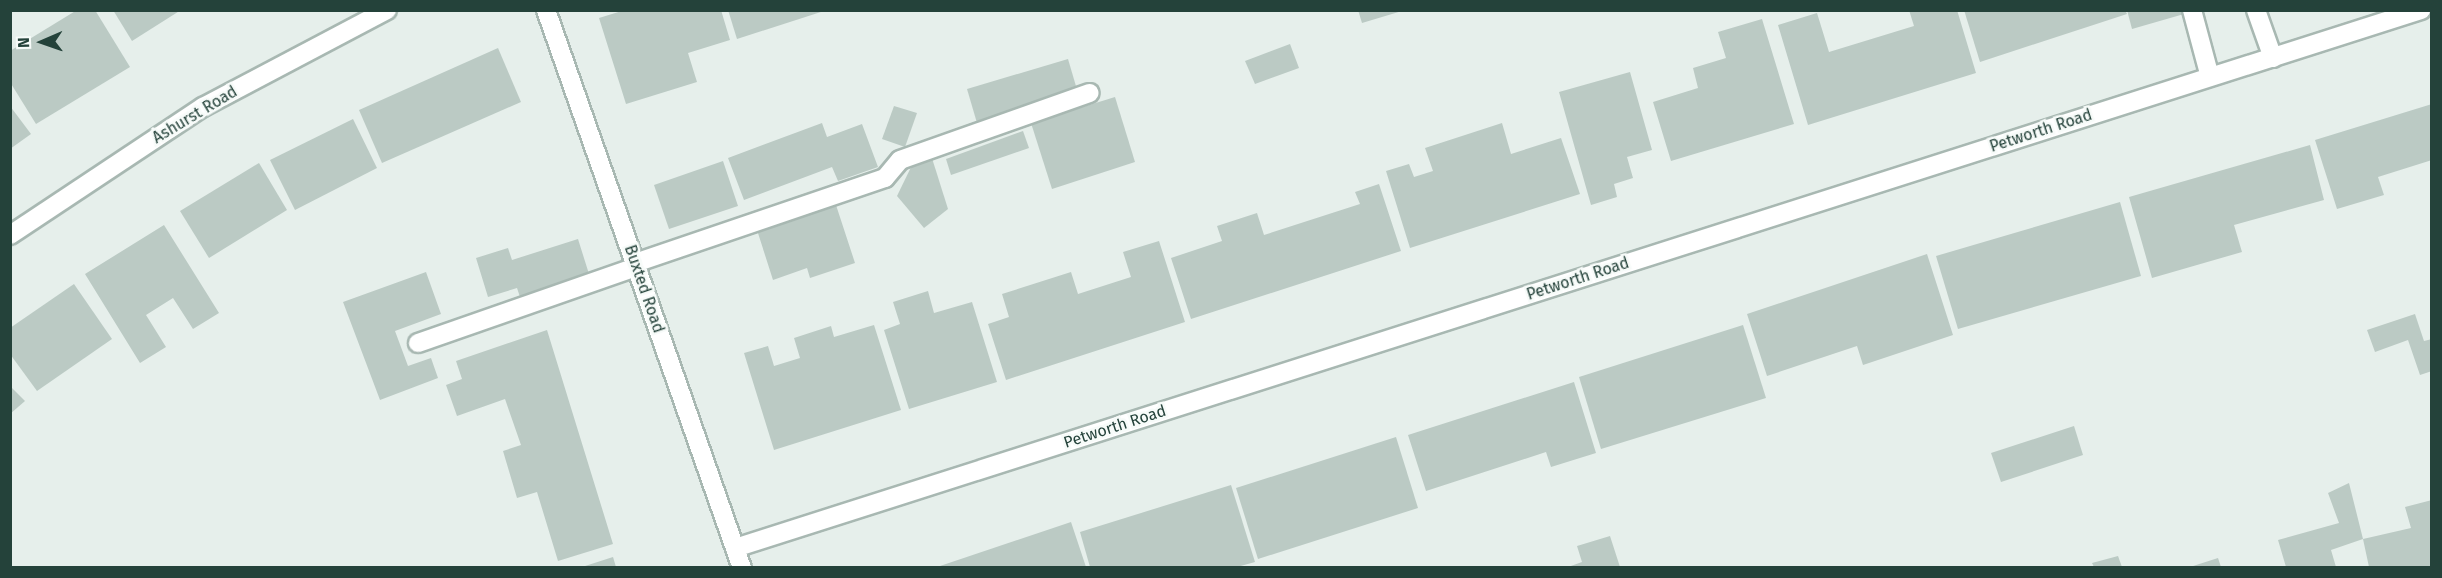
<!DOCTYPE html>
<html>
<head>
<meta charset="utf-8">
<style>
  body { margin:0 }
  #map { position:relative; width:2442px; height:578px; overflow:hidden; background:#e6efeb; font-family:"Fira Sans",sans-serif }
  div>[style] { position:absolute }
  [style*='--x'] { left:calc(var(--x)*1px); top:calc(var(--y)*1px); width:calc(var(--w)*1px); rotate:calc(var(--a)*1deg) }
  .building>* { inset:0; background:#bbcac4 }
  .roads { filter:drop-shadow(2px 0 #a8b8b2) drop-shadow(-2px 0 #a8b8b2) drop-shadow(0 2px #a8b8b2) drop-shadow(0 -2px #a8b8b2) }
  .minor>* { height:18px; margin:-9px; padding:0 9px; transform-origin:9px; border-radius:9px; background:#fff }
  span { translate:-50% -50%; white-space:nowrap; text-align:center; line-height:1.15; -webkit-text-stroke:5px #f7fbf9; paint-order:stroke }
  .street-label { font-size:16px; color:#24423a }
  .frame { position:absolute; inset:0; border:12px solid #24423a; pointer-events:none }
  .north { position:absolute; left:12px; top:12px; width:60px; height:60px; -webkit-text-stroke:4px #f7fbf9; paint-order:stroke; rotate:268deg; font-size:16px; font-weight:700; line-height:24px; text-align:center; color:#24423a }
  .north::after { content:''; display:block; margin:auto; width:21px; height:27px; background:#24423a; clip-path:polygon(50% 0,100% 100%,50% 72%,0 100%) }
</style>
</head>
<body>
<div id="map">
  <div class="building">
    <i style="clip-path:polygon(77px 10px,95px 10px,130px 67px,36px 124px,10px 82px,10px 51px)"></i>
    <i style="clip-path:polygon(113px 10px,181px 10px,132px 41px)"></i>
    <i style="clip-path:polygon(625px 10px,721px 10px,730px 40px,688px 53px,697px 82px,626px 104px,599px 18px)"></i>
    <i style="clip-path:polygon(728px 10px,824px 10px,824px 11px,737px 39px)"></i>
    <i style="clip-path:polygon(1358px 10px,1402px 10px,1402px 11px,1362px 23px)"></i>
    <i style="clip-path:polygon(1909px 10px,1957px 10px,1976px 73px,1808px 125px,1778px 25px,1817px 13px,1829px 52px,1914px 26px)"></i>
    <i style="clip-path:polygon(1964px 10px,2125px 10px,2127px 14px,1980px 62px)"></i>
    <i style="clip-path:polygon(2127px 10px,2183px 10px,2184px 14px,2132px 29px)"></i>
    <i style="clip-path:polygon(1762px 19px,1794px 124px,1671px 161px,1653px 102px,1698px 88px,1693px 68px,1726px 58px,1718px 32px)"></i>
    <i style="clip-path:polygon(1290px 44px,1299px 68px,1255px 84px,1245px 61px)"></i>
    <i style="clip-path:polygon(498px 48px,521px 102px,382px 163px,359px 110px)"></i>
    <i style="clip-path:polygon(1068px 59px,1078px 93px,977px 123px,967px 89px)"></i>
    <i style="clip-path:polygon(1630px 72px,1652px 150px,1627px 157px,1633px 178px,1614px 184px,1617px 197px,1591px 205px,1559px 92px)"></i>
    <i style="clip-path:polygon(1115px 97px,1135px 162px,1052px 189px,1031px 123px)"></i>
    <i style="clip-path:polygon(2432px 104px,2432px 160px,2378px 177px,2384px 195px,2337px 209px,2315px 140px)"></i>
    <i style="clip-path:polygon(10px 106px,31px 134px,10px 149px)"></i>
    <i style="clip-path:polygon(894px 106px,917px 113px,905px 147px,882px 139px)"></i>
    <i style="clip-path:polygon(353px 119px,377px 168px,295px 210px,270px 160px)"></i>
    <i style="clip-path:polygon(822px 123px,827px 137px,862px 124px,878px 167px,838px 181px,832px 167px,744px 200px,728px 158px)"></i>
    <i style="clip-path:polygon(1502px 123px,1511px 154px,1561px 138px,1580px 194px,1410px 248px,1386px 171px,1409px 164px,1414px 177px,1433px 171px,1425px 148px)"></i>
    <i style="clip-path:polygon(1023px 131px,1029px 148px,951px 175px,946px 159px)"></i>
    <i style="clip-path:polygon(2310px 145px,2324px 200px,2234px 225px,2242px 252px,2152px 278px,2129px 197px)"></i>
    <i style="clip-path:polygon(931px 155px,948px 209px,924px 228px,897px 196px,914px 161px)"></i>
    <i style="clip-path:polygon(723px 161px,738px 206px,669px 229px,654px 185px)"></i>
    <i style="clip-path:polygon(259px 163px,287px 210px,209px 258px,180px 211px)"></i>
    <i style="clip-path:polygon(1379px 184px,1401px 251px,1191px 319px,1171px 258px,1222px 241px,1217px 226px,1257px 213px,1264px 235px,1360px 204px,1355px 192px)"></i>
    <i style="clip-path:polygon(2120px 202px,2141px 276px,1958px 329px,1936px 256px)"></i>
    <i style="clip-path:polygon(836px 205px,855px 263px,810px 278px,807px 268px,773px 280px,757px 230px)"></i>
    <i style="clip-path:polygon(164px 225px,219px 313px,193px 329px,173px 298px,146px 315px,166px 347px,140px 363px,85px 274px)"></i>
    <i style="clip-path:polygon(578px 239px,589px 274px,520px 297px,517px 288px,488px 297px,476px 258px,508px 248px,512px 260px)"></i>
    <i style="clip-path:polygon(1159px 241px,1185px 322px,1006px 380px,988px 324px,1009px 317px,1002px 294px,1071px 272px,1078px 294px,1131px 277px,1123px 252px)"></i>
    <i style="clip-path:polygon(1927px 254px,1953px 335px,1863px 365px,1857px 346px,1767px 376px,1747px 314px)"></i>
    <i style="clip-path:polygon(426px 272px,441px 314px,395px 331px,408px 366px,431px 358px,438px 378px,380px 400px,343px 302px)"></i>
    <i style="clip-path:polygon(74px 284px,112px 339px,37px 391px,10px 354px,10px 328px)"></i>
    <i style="clip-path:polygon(928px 291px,934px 313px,972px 302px,997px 382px,909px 409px,884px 330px,900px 324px,893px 302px)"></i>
    <i style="clip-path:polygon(2415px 314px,2424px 341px,2432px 339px,2432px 371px,2420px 375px,2408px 340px,2375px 352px,2367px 330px)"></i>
    <i style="clip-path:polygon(874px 325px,901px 410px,774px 450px,744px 353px,768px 346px,774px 366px,800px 358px,794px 338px,831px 326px,834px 337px)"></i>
    <i style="clip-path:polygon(1743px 325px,1766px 398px,1601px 449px,1579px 377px)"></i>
    <i style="clip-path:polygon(547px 330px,613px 544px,558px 561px,537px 492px,517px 498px,503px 451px,521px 445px,505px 399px,457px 416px,446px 385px,462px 379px,456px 361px)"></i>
    <i style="clip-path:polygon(1574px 382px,1596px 453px,1551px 467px,1546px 452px,1426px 491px,1408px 435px)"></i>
    <i style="clip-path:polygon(10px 386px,25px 401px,10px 414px)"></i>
    <i style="clip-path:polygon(2074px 426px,2083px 455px,2001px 482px,1991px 453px)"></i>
    <i style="clip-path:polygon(1396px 437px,1418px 508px,1258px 559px,1236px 488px)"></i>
    <i style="clip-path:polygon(2349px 483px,2363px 539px,2331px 550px,2336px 567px,2286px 567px,2278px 540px,2339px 523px,2328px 493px)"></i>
    <i style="clip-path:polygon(1231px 485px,1255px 562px,1237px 567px,1090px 567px,1080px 532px)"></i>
    <i style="clip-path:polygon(2432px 500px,2432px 567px,2369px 567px,2363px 539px,2411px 528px,2405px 507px)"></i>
    <i style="clip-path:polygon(1071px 522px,1086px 567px,937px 567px)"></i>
    <i style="clip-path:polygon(1610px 536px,1620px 567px,1568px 567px,1582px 562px,1577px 546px)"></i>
    <i style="clip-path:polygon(2118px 556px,2122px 567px,2094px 567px,2092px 563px)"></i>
    <i style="clip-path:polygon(613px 557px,616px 567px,582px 567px)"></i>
    <i style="clip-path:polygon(2218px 558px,2221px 567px,2190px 567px)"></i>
  </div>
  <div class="roads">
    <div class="minor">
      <i style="--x:546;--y:10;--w:591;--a:70.65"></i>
      <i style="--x:2192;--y:10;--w:69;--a:75"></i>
      <i style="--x:2256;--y:10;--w:51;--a:70.5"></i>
      <i style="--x:10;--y:235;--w:232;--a:-33.6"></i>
      <i style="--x:203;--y:107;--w:208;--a:-27.8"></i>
      <i style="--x:635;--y:263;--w:264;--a:-18.8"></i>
      <i style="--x:885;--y:178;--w:23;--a:-50"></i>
      <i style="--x:900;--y:160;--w:201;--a:-19.5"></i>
      <i style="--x:418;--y:343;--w:231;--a:-19.2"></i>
      <i style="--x:735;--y:548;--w:1770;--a:-17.7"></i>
    </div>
  </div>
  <div class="street-label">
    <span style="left:195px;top:115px;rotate:-31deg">Ashurst Road</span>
    <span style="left:2041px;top:131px;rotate:-18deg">Petworth Road</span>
    <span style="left:1578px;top:279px;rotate:-18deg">Petworth Road</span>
    <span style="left:644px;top:289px;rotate:71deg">Buxted Road</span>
    <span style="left:1115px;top:427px;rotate:-18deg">Petworth Road</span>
  </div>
  <div class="frame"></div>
  <div class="north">N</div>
</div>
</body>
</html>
